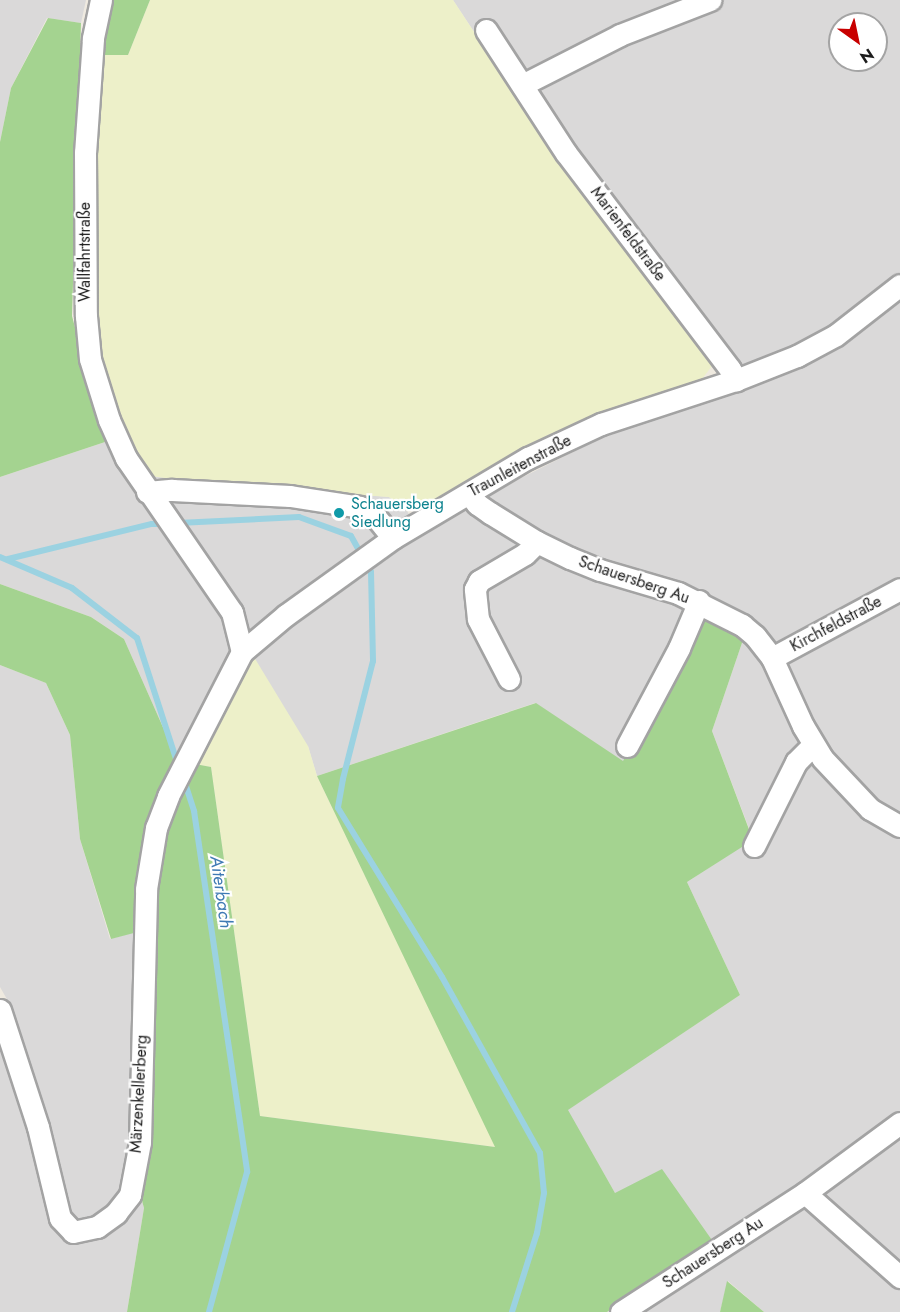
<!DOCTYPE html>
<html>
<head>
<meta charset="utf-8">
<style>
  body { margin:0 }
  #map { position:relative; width:900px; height:1312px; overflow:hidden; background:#efeae0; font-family:Jost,sans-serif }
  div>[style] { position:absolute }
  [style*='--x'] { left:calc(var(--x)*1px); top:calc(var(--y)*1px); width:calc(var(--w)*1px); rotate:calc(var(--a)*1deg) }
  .residential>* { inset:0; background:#dad9d9 }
  .farmland>* { inset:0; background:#edf0c9 }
  .forest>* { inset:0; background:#a4d390 }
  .stream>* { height:6px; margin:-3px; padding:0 3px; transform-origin:3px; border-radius:3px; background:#9bd2e1 }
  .roads { filter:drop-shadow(2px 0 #a3a3a3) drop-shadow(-2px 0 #a3a3a3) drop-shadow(0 2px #a3a3a3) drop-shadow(0 -2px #a3a3a3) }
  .street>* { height:21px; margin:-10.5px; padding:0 10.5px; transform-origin:10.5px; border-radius:10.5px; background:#fff }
  .dots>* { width:16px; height:16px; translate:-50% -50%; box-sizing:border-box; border:3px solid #fff; border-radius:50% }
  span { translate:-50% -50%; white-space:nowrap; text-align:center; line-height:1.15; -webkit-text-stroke:4.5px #fff; paint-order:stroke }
  .street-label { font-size:16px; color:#1c1c1c }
  .culture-label { font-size:16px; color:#0d838f }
  .left { translate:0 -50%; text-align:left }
  .water-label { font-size:18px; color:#3f7ab4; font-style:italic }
  .north { position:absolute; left:828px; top:12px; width:60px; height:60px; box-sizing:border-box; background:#fff; border:2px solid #a4a4a4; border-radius:50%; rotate:147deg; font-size:16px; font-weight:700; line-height:24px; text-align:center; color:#1c1c1c }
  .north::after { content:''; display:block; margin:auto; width:21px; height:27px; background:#c80000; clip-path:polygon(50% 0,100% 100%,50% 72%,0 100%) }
</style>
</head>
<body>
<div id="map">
  <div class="residential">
    <i style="clip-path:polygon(0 0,86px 0,81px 23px,47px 18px,11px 88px,0 142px)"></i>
    <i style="clip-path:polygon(evenodd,453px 0,900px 0,900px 1312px,764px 1312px,728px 1281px,720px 1312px,607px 1312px,714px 1243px,615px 1193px,567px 1110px,740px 995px,687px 882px,753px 839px,712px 731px,744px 637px,701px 619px,623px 762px,535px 703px,317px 776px,308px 746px,195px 764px,173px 750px,124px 639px,91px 617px,0 584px,0 477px,105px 442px,143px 475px,389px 497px,407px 511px,422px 535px,521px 478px,599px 439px,737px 390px,555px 155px,453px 0,840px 24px,876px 24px,876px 60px,840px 60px,840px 24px)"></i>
    <i style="clip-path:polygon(0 665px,46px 683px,70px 735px,80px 839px,110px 939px,149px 928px,138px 1186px,144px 1208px,127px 1312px,0 1312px,0 1004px,8px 1001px,0 987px)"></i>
  </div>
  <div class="farmland">
    <i style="clip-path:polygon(150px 0,453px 0,555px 155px,712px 358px,712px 366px,702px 379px,604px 412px,546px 436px,422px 506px,407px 511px,389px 497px,227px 486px,142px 475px,122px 437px,93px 334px,94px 216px,101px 55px,128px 55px)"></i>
    <i style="clip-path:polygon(254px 657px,308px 746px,317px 776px,496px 1147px,260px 1116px,211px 767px,195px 764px)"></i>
  </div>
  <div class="forest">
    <i style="clip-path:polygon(111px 0,150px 0,128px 55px,101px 55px)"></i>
    <i style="clip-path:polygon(48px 18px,81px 23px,72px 316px,105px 442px,0 477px,0 142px,11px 88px)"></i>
    <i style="clip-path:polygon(0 584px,91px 617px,124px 639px,173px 750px,195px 764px,211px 767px,260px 1116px,495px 1147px,317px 776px,536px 703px,623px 761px,701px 619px,744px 637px,712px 731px,753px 840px,687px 882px,740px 995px,568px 1110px,615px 1193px,662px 1169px,714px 1243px,607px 1312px,127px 1312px,144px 1208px,138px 1186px,149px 929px,111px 939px,80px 839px,70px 735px,46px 683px,0 665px)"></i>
    <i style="clip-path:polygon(727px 1281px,764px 1312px,720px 1312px)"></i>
  </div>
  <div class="stream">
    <i style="--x:178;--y:523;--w:121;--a:-2.8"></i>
    <i style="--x:299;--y:517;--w:55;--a:20.1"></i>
    <i style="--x:351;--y:536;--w:41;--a:60.9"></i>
    <i style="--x:371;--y:572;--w:89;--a:88.7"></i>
    <i style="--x:373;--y:661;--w:122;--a:104.3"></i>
    <i style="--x:343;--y:779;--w:29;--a:100"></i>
    <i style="--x:338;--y:808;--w:198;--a:58.4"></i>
    <i style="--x:442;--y:977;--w:201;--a:60.9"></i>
    <i style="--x:540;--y:1153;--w:40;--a:84.3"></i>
    <i style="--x:544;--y:1193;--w:41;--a:99.9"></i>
    <i style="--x:537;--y:1233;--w:83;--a:107.6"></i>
    <i style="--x:0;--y:557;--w:78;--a:23.3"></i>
    <i style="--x:72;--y:588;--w:82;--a:37.6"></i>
    <i style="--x:137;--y:638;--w:133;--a:72.1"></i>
    <i style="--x:8;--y:559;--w:148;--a:-13.7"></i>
    <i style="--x:152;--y:524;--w:13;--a:0"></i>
    <i style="--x:184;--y:780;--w:33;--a:72"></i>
    <i style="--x:194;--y:811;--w:365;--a:81.6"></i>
    <i style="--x:247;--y:1172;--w:145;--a:105.2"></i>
  </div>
  <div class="roads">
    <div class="street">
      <i style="--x:101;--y:0;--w:40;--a:102"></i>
      <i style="--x:93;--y:39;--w:113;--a:94"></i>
      <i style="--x:85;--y:152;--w:164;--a:89.7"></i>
      <i style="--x:86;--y:316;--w:43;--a:84.7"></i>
      <i style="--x:90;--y:359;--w:64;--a:72.7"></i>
      <i style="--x:109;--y:420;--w:42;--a:65.9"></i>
      <i style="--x:126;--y:458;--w:187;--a:55.5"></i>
      <i style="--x:232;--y:612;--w:41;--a:76"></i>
      <i style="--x:486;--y:30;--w:147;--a:57"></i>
      <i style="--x:566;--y:153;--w:271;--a:52.8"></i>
      <i style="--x:730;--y:369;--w:13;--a:61"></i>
      <i style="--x:522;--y:85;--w:110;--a:-27"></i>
      <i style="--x:620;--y:35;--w:97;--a:-21.3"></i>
      <i style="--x:147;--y:492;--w:25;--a:-5"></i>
      <i style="--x:172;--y:490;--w:118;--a:2.9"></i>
      <i style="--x:290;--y:496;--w:71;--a:8.9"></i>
      <i style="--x:360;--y:507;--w:17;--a:31"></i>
      <i style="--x:375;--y:516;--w:28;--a:51"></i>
      <i style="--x:469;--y:494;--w:13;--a:51"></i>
      <i style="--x:477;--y:504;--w:16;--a:35"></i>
      <i style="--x:490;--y:513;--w:55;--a:31.7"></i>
      <i style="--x:537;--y:542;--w:37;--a:26"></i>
      <i style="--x:570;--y:558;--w:32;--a:22"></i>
      <i style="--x:600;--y:570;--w:81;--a:16.4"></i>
      <i style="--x:678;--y:593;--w:72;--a:26.6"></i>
      <i style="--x:742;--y:625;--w:17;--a:40"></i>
      <i style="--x:755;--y:636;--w:28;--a:52"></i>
      <i style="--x:772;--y:658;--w:75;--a:65.5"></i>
      <i style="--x:803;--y:726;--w:37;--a:59"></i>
      <i style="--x:822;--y:758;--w:70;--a:46.7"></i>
      <i style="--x:870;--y:809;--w:34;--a:30"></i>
      <i style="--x:772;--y:658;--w:145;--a:-28.3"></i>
      <i style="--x:509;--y:679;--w:68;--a:-117.3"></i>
      <i style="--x:478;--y:619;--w:30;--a:-96"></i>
      <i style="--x:475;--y:589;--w:9;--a:-63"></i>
      <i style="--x:479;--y:581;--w:53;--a:-30.4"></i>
      <i style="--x:525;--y:554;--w:17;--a:-45"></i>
      <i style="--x:627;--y:746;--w:111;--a:-62"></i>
      <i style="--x:679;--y:648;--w:51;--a:-66.9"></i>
      <i style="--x:754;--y:846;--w:94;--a:-63.4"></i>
      <i style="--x:796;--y:762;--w:24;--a:-45"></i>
      <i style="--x:0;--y:1010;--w:123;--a:72"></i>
      <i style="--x:38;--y:1127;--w:94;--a:76.4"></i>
      <i style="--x:60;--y:1218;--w:19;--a:47"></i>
      <i style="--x:73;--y:1232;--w:25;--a:-12"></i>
      <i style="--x:97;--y:1227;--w:24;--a:-36"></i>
      <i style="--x:116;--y:1213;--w:23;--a:-52"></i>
      <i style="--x:130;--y:1195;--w:54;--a:-79.3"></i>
      <i style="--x:140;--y:1142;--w:253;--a:-88.6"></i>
      <i style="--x:146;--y:889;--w:62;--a:-80.7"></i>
      <i style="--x:156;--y:828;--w:34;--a:-69"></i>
      <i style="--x:168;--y:796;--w:162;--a:-62.8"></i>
      <i style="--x:242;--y:652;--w:57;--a:-40.1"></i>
      <i style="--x:286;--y:615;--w:132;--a:-35.7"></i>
      <i style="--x:393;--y:538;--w:157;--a:-30.7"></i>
      <i style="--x:528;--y:458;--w:81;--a:-25"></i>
      <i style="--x:601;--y:424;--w:142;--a:-18.1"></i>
      <i style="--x:736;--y:380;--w:66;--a:-21.5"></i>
      <i style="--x:797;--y:356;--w:44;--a:-28.3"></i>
      <i style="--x:836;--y:335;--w:81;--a:-38"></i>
      <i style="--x:805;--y:1193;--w:127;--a:41.5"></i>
      <i style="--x:621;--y:1312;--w:219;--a:-32.9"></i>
      <i style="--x:805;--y:1193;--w:118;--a:-36.4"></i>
    </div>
  </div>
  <div class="dots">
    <i style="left:339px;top:513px;background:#0f9aa8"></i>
  </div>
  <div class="street-label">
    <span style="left:628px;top:234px;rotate:53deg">Marienfeldstraße</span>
    <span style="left:85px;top:252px;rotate:-90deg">Wallfahrtstraße</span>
    <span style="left:520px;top:466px;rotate:-28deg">Traunleitenstraße</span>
    <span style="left:634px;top:580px;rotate:19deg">Schauersberg Au</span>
    <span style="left:836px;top:624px;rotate:-28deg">Kirchfeldstraße</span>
    <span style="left:139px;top:1094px;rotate:-87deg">Märzenkellerberg</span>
    <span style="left:713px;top:1253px;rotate:-33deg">Schauersberg Au</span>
  </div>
  <div class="culture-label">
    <span class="left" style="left:351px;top:513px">Schauersberg<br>Siedlung</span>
  </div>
  <div class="water-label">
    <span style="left:221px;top:892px;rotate:82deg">Aiterbach</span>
  </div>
  <div class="north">N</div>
</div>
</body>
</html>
